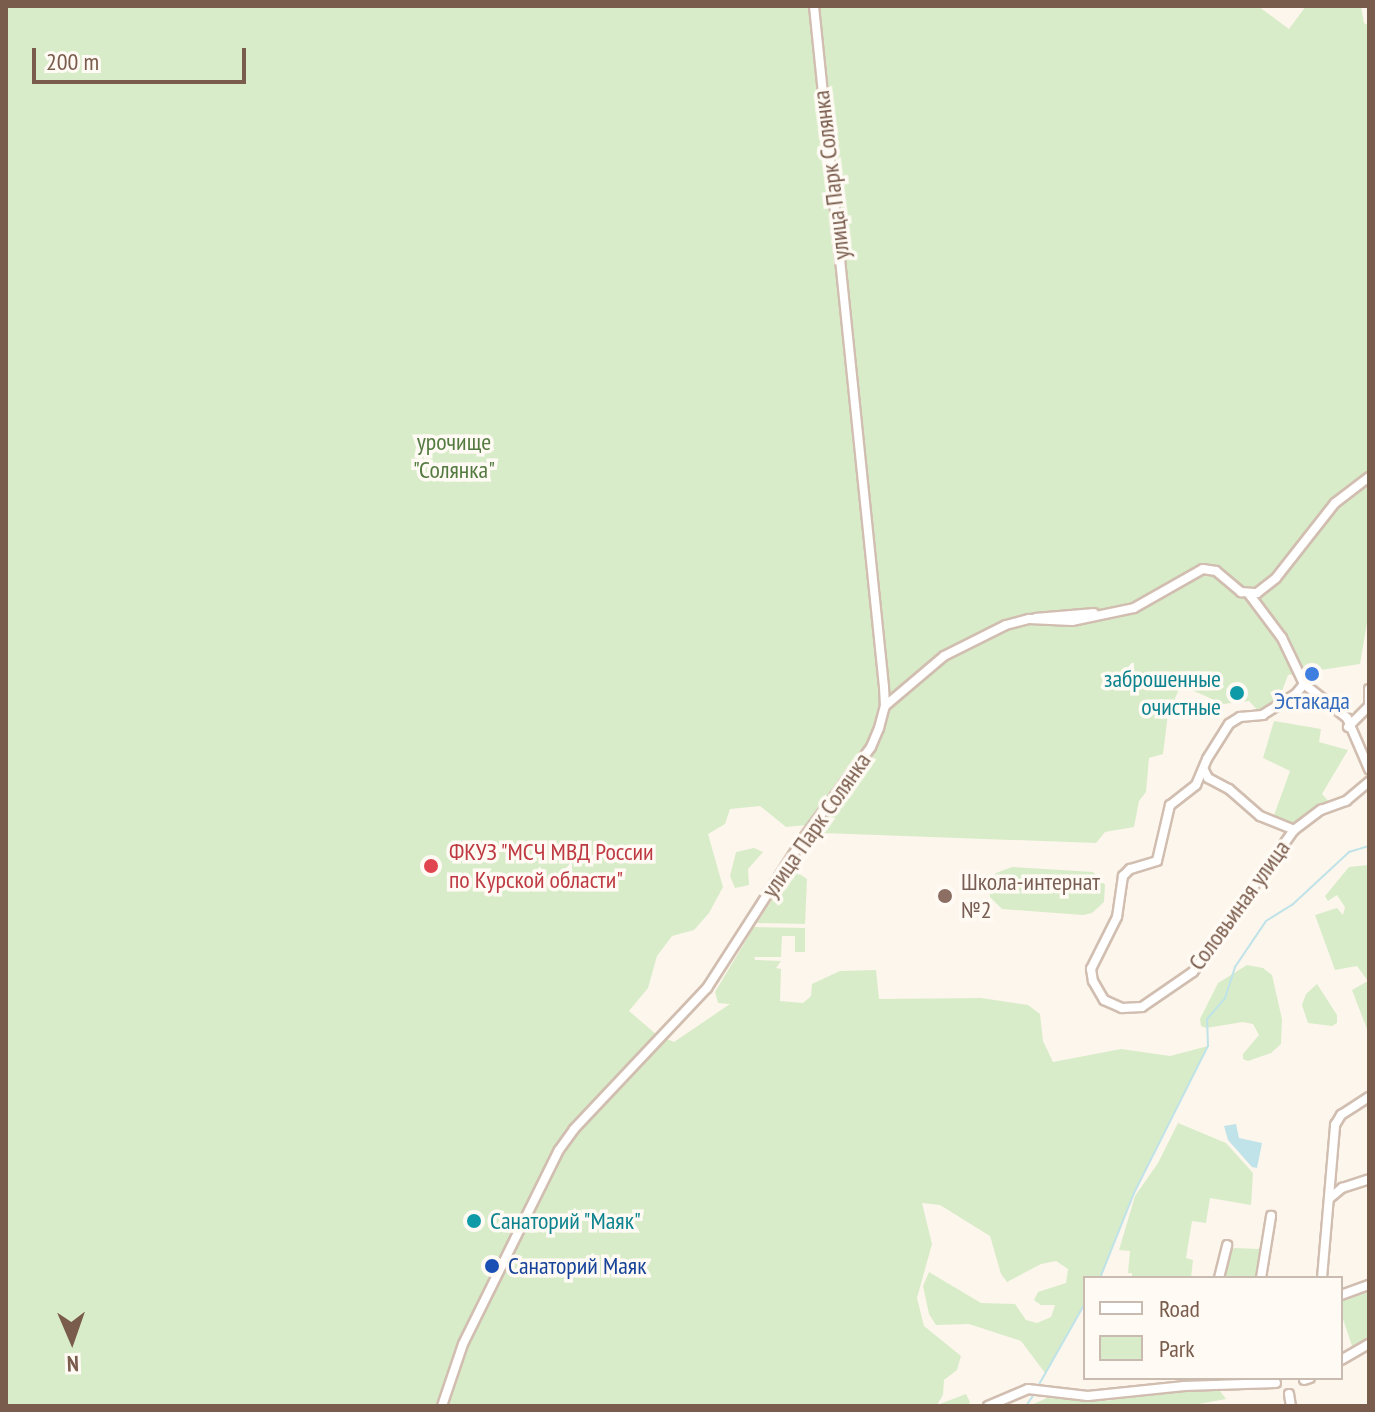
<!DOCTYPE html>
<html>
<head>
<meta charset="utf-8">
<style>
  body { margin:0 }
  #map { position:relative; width:1375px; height:1412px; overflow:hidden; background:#fdf6ec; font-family:"PT Sans Narrow",sans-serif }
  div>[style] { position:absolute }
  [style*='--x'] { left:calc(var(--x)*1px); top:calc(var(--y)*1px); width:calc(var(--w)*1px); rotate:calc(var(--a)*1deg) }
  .green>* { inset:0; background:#d8ecc9 }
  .water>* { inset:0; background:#bfe3e8 }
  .stream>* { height:2px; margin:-1px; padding:0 1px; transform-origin:1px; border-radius:1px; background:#bfe3e8 }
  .roads { filter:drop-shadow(2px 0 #d1beb0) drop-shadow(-2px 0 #d1beb0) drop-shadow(0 2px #d1beb0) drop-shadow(0 -2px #d1beb0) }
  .minor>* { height:8px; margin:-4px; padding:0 4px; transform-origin:4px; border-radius:4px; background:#fff }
  .dots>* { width:22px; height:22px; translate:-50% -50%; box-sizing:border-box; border:4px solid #fffaf3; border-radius:50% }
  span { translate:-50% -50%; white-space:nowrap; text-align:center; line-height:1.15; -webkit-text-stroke:7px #fffaf3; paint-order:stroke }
  .street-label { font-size:24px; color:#7a5c4d }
  .park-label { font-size:24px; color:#537a41 }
  .culture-label { font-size:24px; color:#0d838f }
  .right { translate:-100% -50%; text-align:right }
  .left { translate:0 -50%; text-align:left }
  .shop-label { font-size:24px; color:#366cbe }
  .health-label { font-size:24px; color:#be3a42 }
  .education-label { font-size:24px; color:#785e54 }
  .transit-label { font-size:24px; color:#164399 }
  .frame { position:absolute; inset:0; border:8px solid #7a5c4d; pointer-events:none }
  .legend { position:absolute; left:1083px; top:1276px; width:260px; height:104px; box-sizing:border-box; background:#fffaf3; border:2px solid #cabbb1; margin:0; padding:10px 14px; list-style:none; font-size:24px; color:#7a5c4d }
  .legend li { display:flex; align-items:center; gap:16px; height:40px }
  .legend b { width:40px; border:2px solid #cabbb1 }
  .north { position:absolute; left:32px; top:1300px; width:80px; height:80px; -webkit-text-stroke:6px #fffaf3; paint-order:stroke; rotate:178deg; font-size:22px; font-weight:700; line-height:32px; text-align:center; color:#7a5c4d }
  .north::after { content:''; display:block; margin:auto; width:28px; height:36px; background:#7a5c4d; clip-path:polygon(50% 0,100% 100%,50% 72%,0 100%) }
  .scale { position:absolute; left:32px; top:48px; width:214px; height:36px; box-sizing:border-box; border:4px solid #7a5c4d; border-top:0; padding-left:10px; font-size:24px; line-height:28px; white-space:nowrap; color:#7a5c4d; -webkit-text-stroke:6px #fffaf3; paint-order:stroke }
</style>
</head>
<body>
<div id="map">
  <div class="green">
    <i style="clip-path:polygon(6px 6px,1258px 6px,1289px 29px,1306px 6px,1361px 6px,1364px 23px,1369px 26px,1369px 611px,1360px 664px,1288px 675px,1281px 694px,1261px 714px,1249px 701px,1223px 704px,1181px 685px,1168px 714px,1163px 754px,1149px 758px,1146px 792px,1139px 801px,1134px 827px,1105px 832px,1096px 843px,823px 833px,807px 825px,786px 827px,760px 806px,730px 809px,725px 824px,708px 834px,723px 887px,709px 913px,694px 930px,672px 936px,657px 956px,648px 988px,629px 1011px,657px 1035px,674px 1042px,730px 1004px,718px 1003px,715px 992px,754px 927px,805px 928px,805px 952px,795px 952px,795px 936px,782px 936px,781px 957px,754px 957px,755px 960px,781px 961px,776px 968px,781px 969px,780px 1001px,803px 1003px,811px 996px,812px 984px,840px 971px,876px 970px,879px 999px,981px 998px,1028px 1005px,1040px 1014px,1043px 1041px,1053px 1062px,1121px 1049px,1170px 1056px,1208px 1046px,1134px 1193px,1102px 1275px,1100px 1278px,1085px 1278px,1085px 1303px,1045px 1373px,1021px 1341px,969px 1324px,936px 1325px,929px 1314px,923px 1286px,929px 1272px,981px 1303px,1015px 1304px,1026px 1320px,1037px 1323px,1051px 1317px,1055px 1305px,1041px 1305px,1034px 1300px,1038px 1292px,1066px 1283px,1068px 1269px,1056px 1261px,1041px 1264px,1007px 1282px,1001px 1274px,990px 1236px,940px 1205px,922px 1203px,932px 1244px,917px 1298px,924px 1326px,961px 1356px,957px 1370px,944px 1380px,943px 1395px,937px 1405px,966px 1394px,970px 1402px,968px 1406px,6px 1406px)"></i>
    <i style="clip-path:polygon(1274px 721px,1321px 729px,1319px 742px,1348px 750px,1322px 794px,1330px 803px,1312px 810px,1291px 825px,1273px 818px,1290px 771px,1263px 758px)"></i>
    <i style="clip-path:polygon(754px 848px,763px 852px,748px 869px,749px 885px,735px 888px,730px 876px,736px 852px)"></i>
    <i style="clip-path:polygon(1369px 865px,1369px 1034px,1352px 990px,1368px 981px,1357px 966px,1335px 970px,1315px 915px,1337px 908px,1343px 915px,1345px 907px,1337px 895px,1328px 901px,1325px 896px,1349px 867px)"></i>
    <i style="clip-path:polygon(1012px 867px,1093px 872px,1105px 885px,1104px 902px,1092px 913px,1083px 915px,1002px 909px,990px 897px,989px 888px,996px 873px)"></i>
    <i style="clip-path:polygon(792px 869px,807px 879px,805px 924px,757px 923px)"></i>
    <i style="clip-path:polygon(1247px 965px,1263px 968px,1272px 975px,1282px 1019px,1281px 1044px,1271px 1053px,1248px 1061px,1243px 1059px,1243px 1054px,1259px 1035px,1253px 1024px,1243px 1022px,1206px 1028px,1201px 1026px,1200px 1019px,1218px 983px)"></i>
    <i style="clip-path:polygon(1317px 984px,1337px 1015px,1337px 1023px,1332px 1026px,1308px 1023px,1302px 1005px,1306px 994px)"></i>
    <i style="clip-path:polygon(1178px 1123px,1226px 1143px,1253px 1173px,1251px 1205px,1210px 1198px,1206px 1223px,1192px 1221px,1186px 1258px,1193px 1260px,1191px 1278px,1132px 1278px,1132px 1273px,1128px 1273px,1130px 1251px,1119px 1250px,1135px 1196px,1158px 1163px)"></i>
    <i style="clip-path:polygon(1234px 1248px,1261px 1249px,1257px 1278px,1223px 1278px,1226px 1258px)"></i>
    <i style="clip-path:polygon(1369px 1291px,1369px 1337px,1352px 1346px,1341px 1313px,1341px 1300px)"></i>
    <i style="clip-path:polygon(1220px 1391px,1226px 1399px,1188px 1406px,1029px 1406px,1047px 1398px,1104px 1401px,1171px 1392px)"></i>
  </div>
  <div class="water">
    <i style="clip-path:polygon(1236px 1124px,1239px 1138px,1262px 1143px,1257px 1168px,1252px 1167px,1228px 1140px,1224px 1126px)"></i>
  </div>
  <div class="stream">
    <i style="--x:1100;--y:1278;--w:92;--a:-68.2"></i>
    <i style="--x:1134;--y:1193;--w:165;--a:-63.3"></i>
    <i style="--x:1208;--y:1046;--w:27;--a:-92"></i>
    <i style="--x:1207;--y:1019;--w:28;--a:-49"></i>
    <i style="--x:1225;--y:998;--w:33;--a:-72"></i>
    <i style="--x:1235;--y:967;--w:55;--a:-56"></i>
    <i style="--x:1266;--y:921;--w:31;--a:-32"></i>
    <i style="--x:1292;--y:905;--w:78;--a:-42.9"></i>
    <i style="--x:1349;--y:852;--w:21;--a:-17"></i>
    <i style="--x:1037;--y:1388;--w:98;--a:-60.5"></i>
    <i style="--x:1026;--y:1406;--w:14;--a:-56"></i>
  </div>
  <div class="roads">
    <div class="minor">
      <i style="--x:1249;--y:594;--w:55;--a:53.1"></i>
      <i style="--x:1282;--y:638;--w:51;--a:64.4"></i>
      <i style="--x:1304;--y:684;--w:55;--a:38.3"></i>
      <i style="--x:1347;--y:718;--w:56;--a:66.7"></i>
      <i style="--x:1036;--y:618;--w:58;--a:-4.9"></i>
      <i style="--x:1304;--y:684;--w:13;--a:129"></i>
      <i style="--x:1296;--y:694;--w:39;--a:148"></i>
      <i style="--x:1263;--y:715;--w:23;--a:175"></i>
      <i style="--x:1240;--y:717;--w:13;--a:148"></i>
      <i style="--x:1229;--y:724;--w:41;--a:122.2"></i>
      <i style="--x:1207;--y:759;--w:28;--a:113"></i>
      <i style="--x:1196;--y:785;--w:33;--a:142"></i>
      <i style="--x:1170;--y:805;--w:57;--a:103.1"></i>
      <i style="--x:1157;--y:861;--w:28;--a:163"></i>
      <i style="--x:1130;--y:869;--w:10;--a:135"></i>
      <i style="--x:1123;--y:876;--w:41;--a:98.3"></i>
      <i style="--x:1117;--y:917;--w:58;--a:116.6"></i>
      <i style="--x:1091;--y:969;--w:12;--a:81"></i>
      <i style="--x:1093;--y:981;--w:22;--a:60"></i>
      <i style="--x:1104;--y:1000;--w:20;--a:24"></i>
      <i style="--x:1122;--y:1008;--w:20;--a:-3"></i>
      <i style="--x:1142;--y:1007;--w:62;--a:-34.5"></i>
      <i style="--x:1193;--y:972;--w:174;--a:-54.6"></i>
      <i style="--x:1294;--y:830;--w:34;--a:-37"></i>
      <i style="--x:1321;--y:810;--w:27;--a:-20"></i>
      <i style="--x:1346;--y:801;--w:30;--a:-40"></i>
      <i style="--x:885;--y:706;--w:77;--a:-40.3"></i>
      <i style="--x:944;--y:656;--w:69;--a:-26.6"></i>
      <i style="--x:1006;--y:625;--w:24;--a:-15"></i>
      <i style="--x:1029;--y:619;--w:43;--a:2.7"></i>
      <i style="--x:1072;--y:621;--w:63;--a:-11.8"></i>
      <i style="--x:1134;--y:608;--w:79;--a:-29.5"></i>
      <i style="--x:1203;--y:569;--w:13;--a:9"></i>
      <i style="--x:1216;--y:571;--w:33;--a:40"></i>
      <i style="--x:1241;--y:592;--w:16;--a:4"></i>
      <i style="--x:1257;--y:593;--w:24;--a:-38"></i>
      <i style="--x:1276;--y:578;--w:95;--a:-51.8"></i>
      <i style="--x:1335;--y:503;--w:43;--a:-37.4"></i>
      <i style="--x:1348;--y:727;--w:30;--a:-45"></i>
      <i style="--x:1369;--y:706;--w:17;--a:-90"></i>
      <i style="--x:1204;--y:770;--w:9;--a:63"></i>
      <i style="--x:1208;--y:778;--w:24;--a:28"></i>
      <i style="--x:1229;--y:789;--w:41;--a:41.1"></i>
      <i style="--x:1260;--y:816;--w:37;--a:22"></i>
      <i style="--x:1330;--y:1198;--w:16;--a:-40"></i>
      <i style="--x:1342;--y:1188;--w:28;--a:-18"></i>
      <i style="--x:1219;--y:1278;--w:34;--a:-76"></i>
      <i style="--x:1261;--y:1278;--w:63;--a:-80.8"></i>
      <i style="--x:1322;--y:1278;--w:154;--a:-85.1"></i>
      <i style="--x:1335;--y:1125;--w:12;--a:-59"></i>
      <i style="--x:1341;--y:1115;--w:33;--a:-33"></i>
      <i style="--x:1341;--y:1295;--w:30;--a:-20"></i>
      <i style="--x:1341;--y:1360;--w:32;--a:-30"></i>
      <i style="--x:1304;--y:1380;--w:6;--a:-18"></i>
      <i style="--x:1289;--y:1394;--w:12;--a:81"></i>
      <i style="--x:442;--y:1406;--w:65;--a:-71.3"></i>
      <i style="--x:463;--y:1344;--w:216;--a:-63.7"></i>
      <i style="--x:559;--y:1150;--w:26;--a:-54"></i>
      <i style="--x:574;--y:1129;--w:194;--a:-46.7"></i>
      <i style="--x:707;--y:988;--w:177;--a:-57.2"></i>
      <i style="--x:803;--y:839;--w:114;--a:-53.5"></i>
      <i style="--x:871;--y:747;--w:21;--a:-67"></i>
      <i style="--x:879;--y:728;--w:23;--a:-75"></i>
      <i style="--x:885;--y:706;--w:19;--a:-93"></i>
      <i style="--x:884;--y:687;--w:685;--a:-95.87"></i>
      <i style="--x:988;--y:1406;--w:43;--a:-23"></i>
      <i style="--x:1028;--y:1389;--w:60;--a:6.7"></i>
      <i style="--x:1088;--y:1396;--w:97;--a:-5.9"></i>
      <i style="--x:1184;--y:1386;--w:92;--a:-1.9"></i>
    </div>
  </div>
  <div class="dots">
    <i style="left:1312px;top:674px;background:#3f7fe0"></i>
    <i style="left:1237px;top:693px;background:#0f9aa8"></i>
    <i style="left:431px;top:866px;background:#e0444e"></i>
    <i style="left:945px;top:896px;background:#8d6e63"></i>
    <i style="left:474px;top:1221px;background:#0f9aa8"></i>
    <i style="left:492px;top:1266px;background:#1a4fb4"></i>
  </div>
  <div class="street-label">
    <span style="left:831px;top:175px;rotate:-97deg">улица Парк Солянка</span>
    <span style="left:816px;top:825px;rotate:-55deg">улица Парк Солянка</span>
    <span style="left:1239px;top:905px;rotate:-54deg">Соловьиная улица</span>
  </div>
  <div class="park-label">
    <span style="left:454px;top:456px">урочище<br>"Солянка"</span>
  </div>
  <div class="culture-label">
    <span class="right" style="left:1221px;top:693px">заброшенные<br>очистные</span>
    <span class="left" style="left:490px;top:1221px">Санаторий "Маяк"</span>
  </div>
  <div class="shop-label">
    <span style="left:1312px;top:701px">Эстакада</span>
  </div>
  <div class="health-label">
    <span class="left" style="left:449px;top:866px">ФКУЗ "МСЧ МВД России<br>по Курской области"</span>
  </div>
  <div class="education-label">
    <span class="left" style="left:961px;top:896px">Школа-интернат<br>№2</span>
  </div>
  <div class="transit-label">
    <span class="left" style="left:508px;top:1266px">Санаторий Маяк</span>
  </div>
  <div class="frame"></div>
  <ul class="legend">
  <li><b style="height:10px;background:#fff"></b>Road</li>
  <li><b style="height:22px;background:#d8ecc9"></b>Park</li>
  </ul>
  <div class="north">N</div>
  <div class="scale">200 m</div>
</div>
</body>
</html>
